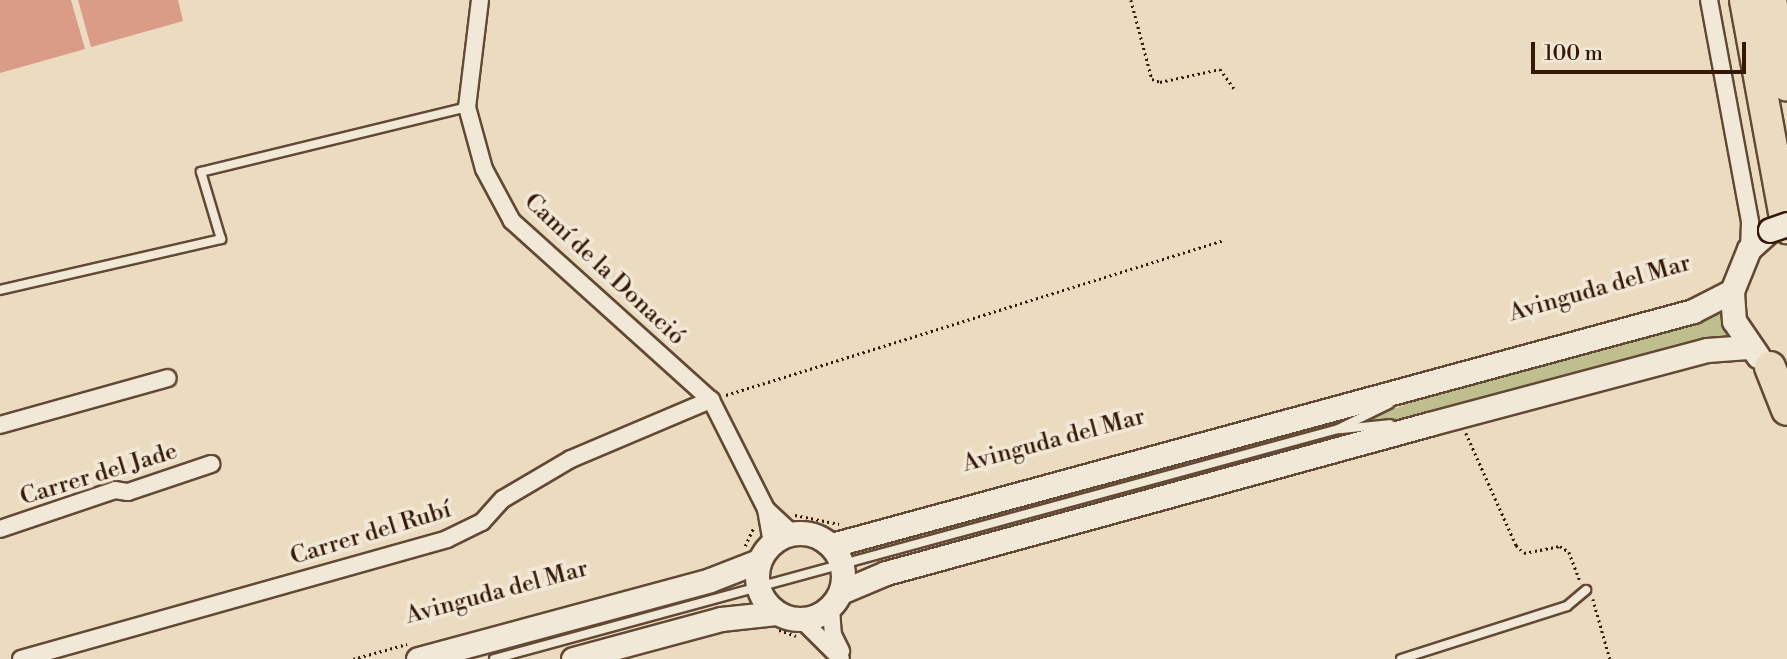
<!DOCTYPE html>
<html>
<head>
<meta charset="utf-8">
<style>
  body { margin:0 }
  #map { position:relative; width:1787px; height:659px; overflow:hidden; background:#ebdbc1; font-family:"Libre Bodoni",serif }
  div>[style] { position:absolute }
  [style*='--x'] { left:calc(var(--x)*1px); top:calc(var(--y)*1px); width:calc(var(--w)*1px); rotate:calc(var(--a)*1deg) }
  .green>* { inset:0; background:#bebe8e }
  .building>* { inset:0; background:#da9b87 }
  .path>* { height:2.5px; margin-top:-1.25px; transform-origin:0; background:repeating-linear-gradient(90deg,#351805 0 2px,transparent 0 5.5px) }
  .roads { filter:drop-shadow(2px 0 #624934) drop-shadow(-2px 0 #624934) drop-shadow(0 2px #624934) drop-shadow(0 -2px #624934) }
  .lane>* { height:8px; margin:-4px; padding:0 4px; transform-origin:4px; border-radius:4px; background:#f2e8d7 }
  .street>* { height:16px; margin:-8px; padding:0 8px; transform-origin:8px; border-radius:8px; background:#f2e8d7 }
  .secondary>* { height:23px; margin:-11.5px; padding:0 11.5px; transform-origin:11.5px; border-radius:11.5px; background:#f2e8d7 }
  .secondary>.ring { margin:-11.5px; padding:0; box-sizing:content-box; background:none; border:23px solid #f2e8d7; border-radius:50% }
  .highway>* { height:30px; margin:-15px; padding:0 15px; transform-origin:15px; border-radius:15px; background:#ebdbc1 }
  .bridges { filter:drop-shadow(2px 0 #351805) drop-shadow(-2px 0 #351805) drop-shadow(0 2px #351805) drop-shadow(0 -2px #351805) }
  .secondary-bridge>* { height:23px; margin:-11.5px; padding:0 11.5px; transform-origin:11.5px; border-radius:11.5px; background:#f2e8d7 }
  span { translate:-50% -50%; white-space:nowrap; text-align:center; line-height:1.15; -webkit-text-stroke:7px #f2e8d7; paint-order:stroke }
  .street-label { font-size:24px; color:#351805 }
  .scale { position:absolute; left:1531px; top:42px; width:215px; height:32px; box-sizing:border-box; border:4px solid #351805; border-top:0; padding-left:9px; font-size:21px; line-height:24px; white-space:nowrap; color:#351805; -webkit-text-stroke:5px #f2e8d7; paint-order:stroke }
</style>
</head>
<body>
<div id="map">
  <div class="green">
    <i style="clip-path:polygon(1721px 309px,1730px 339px,1422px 416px,1354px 425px,1452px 386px)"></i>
  </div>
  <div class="building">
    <i style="clip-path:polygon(0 0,71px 0,85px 49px,0 73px)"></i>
    <i style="clip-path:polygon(78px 0,178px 0,183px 21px,91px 47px)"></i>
  </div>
  <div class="path">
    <i style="--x:1131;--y:0;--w:82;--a:75.1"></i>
    <i style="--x:1152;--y:79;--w:9;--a:21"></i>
    <i style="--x:1160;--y:82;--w:61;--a:-12.2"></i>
    <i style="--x:1220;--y:69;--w:26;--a:54"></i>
    <i style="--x:726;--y:395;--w:522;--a:-17.29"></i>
    <i style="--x:1466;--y:433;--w:123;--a:65.9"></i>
    <i style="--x:1516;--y:545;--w:11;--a:45"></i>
    <i style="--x:1524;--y:553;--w:37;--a:-11"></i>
    <i style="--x:1560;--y:546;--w:11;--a:34"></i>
    <i style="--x:1569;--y:552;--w:33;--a:69"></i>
    <i style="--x:795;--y:515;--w:45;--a:11.6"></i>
    <i style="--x:745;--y:546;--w:21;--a:-65"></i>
    <i style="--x:1593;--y:599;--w:62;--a:74.2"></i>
    <i style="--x:779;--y:630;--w:18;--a:19"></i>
    <i style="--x:353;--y:659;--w:56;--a:-15.5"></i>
  </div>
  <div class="roads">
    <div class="lane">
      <i style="--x:0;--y:290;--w:227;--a:-13"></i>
      <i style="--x:221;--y:239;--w:70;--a:-106.6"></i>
      <i style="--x:201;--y:172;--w:274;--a:-13.7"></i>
      <i style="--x:1341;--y:429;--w:49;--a:-5.8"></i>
      <i style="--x:494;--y:659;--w:875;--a:-15.24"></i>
      <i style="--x:1338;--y:429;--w:57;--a:-26.1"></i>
      <i style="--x:1401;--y:659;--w:174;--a:-17.7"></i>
      <i style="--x:1567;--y:606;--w:25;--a:-40"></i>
    </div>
    <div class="street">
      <i style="--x:480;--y:0;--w:108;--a:96.9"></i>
      <i style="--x:467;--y:107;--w:64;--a:74.7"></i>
      <i style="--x:484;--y:169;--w:59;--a:61.7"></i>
      <i style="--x:512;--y:221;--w:268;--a:42"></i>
      <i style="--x:711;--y:400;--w:122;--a:63.2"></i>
      <i style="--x:766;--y:509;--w:35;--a:80"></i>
      <i style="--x:1709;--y:0;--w:226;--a:79.5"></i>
      <i style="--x:1750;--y:222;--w:27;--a:92"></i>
      <i style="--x:0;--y:425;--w:174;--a:-15.6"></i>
      <i style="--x:766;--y:509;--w:35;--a:43"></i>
      <i style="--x:0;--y:529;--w:121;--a:-18.7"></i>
      <i style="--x:115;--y:490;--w:13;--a:9"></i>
      <i style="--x:128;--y:492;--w:88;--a:-18.6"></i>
      <i style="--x:831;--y:608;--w:27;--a:86"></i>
      <i style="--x:833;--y:635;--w:18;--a:63"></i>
      <i style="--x:802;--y:620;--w:55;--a:45"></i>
      <i style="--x:21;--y:659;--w:443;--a:-15.7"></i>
      <i style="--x:447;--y:539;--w:39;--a:-26"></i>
      <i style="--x:482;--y:522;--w:31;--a:-48"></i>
      <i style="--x:503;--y:499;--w:79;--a:-30.5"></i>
      <i style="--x:571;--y:459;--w:152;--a:-22.9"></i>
    </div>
    <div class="secondary">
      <i style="--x:1758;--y:356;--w:42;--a:-124.4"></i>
      <i style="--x:1734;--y:321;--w:30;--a:-94"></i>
      <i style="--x:1732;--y:291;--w:45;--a:-68"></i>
      <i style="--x:1749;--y:249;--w:28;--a:-42"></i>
      <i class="ring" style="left:757px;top:533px;width:63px;height:63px"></i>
      <i style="--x:832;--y:545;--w:892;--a:-15.2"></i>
      <i style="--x:1693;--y:311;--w:44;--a:-27.1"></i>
      <i style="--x:841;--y:592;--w:49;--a:-22.9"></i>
      <i style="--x:886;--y:573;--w:563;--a:-15.34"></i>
      <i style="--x:1429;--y:424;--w:288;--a:-14.9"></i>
      <i style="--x:1707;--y:350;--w:41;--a:-4.2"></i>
      <i style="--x:418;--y:659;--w:302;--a:-15.1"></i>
      <i style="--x:710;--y:580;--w:53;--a:-21.2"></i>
      <i style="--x:573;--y:659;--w:153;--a:-15.1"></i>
      <i style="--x:721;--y:619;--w:55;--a:-6.2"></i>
    </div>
    <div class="highway">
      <i style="--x:1745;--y:0;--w:232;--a:79.6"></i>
      <i style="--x:1771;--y:0;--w:87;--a:79.5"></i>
      <i style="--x:1770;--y:367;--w:46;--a:68.4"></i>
    </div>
  </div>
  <div class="bridges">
    <div class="secondary-bridge">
      <i style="--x:1770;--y:230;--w:18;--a:-19"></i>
    </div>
  </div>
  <div class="street-label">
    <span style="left:604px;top:270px;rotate:43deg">Camí de la Donació</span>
    <span style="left:1600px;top:289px;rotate:-16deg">Avinguda del Mar</span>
    <span style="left:1054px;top:441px;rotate:-15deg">Avinguda del Mar</span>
    <span style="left:99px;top:475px;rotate:-17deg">Carrer del Jade</span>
    <span style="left:371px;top:534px;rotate:-17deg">Carrer del Rubí</span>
    <span style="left:497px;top:593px;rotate:-15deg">Avinguda del Mar</span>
  </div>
  <div class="scale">100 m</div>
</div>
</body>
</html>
